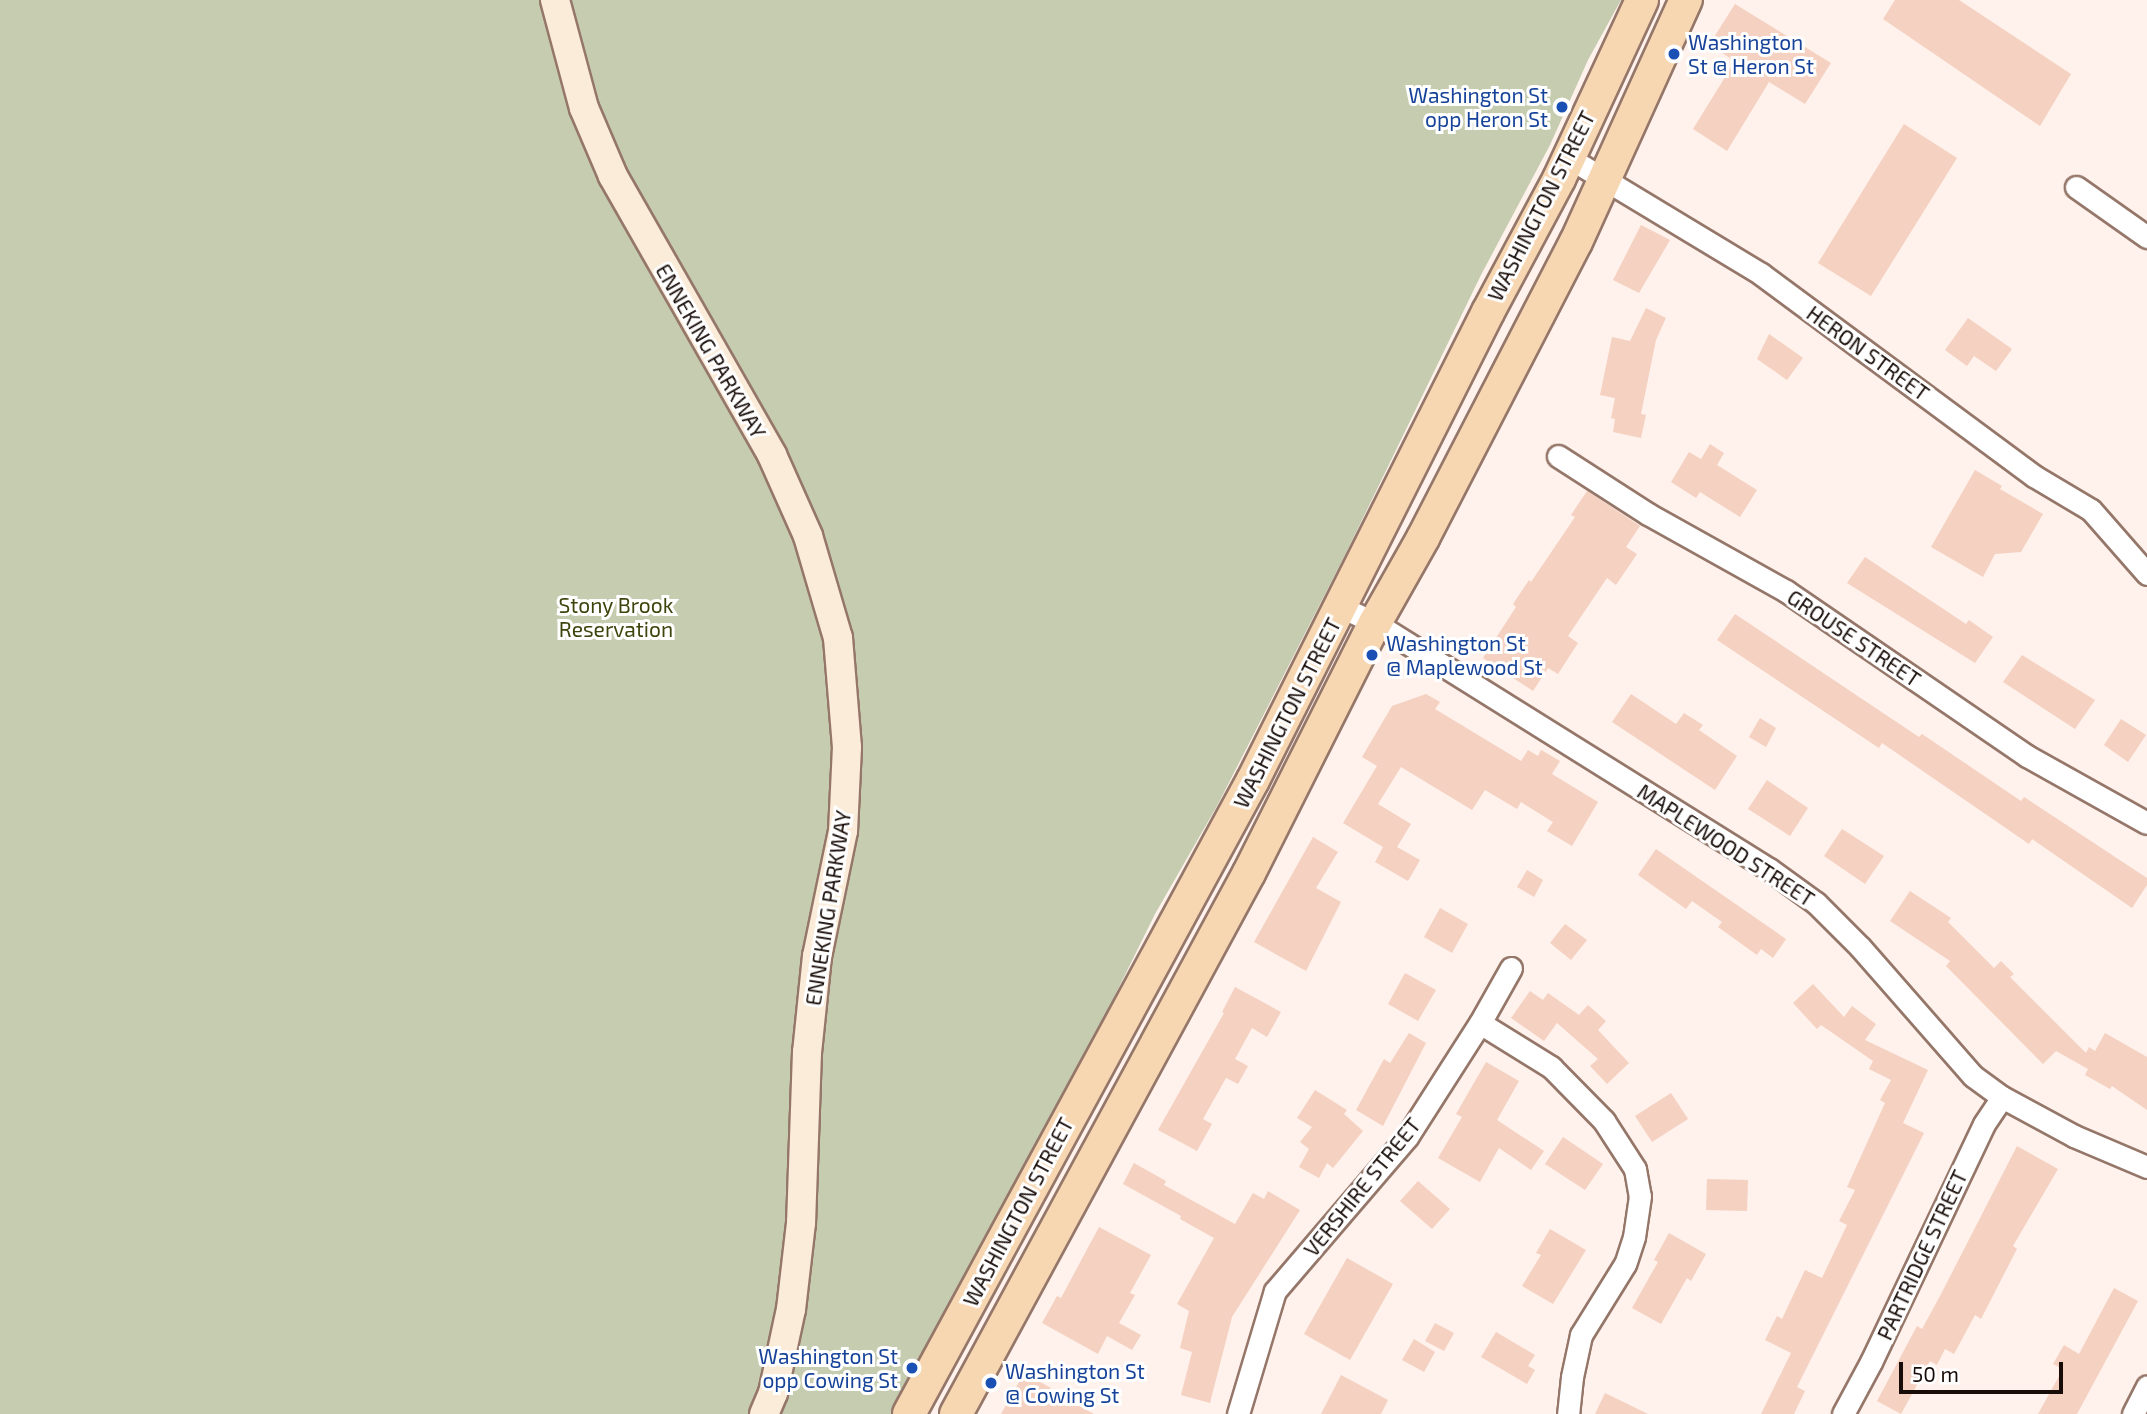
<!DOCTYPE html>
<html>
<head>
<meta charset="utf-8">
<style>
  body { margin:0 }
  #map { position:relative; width:2147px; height:1414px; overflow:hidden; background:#fff1eb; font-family:"Exo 2",sans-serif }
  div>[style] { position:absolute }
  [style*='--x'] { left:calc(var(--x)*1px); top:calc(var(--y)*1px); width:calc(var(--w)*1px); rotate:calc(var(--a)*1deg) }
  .green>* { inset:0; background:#c6ccaf }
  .building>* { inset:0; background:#f5d1c1 }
  .roads { filter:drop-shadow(2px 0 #95776a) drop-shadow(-2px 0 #95776a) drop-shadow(0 2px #95776a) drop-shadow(0 -2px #95776a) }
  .minor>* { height:21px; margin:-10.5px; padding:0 10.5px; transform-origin:10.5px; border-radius:10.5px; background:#fff }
  .secondary>* { height:28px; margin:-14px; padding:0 14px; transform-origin:14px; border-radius:14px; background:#fbebd9 }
  .primary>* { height:32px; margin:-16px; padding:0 16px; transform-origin:16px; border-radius:16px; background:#f7d7b2 }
  .dots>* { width:19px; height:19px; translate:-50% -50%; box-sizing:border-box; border:4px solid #fff; border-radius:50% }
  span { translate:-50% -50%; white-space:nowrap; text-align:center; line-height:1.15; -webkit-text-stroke:6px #fff; paint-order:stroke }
  .transit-label { font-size:21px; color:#164399 }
  .left { translate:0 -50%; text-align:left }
  .right { translate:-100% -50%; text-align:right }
  .street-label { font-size:21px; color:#170c08 }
  .park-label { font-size:21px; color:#3e440c }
  .scale { position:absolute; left:1899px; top:1362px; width:164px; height:32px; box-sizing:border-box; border:4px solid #170c08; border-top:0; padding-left:9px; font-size:21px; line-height:24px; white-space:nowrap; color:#170c08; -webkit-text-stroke:5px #fff; paint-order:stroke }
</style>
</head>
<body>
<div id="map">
  <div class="green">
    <i style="clip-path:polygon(0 0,1621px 0,1588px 60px,1550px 145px,1481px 275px,1345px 555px,1217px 806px,1155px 914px,1053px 1121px,893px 1414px,0 1414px)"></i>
  </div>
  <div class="building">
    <i style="clip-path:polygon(1895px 0,1959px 0,2071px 74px,2040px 126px,1883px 19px)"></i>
    <i style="clip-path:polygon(1735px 4px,1831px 63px,1805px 104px,1769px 82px,1727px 151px,1693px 129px,1735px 61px,1709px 45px)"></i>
    <i style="clip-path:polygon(1904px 124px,1957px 158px,1871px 296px,1818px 263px)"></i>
    <i style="clip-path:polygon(1641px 225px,1670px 240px,1639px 293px,1613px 280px)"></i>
    <i style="clip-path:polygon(1646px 308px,1666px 318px,1656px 340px,1641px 414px,1646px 415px,1641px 438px,1613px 432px,1615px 419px,1611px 418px,1615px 398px,1600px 395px,1612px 337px,1630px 341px)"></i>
    <i style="clip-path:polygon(1968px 318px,2012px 349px,1996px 371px,1974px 356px,1967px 366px,1945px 350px)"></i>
    <i style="clip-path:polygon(1769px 334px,1803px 358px,1787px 380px,1757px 359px)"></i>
    <i style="clip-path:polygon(1710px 444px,1724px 453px,1717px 465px,1757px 490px,1740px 517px,1700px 492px,1696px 498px,1671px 482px,1689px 452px,1701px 459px)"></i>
    <i style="clip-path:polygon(1975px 470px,2002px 486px,2000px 489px,2043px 514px,2021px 552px,1995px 554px,1983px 577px,1931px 547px)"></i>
    <i style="clip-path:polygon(1587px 491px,1640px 526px,1626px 547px,1637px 554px,1616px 585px,1607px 578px,1568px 636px,1578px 643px,1558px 674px,1548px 668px,1533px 691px,1483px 658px,1516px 607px,1513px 604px,1529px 580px,1531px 582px,1575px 517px,1571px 515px)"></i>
    <i style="clip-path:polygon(1865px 557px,1966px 624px,1969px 620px,1993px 637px,1975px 663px,1847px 583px)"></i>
    <i style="clip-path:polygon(1735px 614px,1919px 737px,1922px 734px,2021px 801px,2024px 797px,2147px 878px,2147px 885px,2132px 908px,2032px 839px,2029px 844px,1882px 743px,1879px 748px,1717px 640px)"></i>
    <i style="clip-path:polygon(2022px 655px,2095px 700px,2075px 729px,2003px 682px)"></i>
    <i style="clip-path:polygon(1426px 694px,1440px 702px,1435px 709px,1521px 761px,1528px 750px,1538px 756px,1541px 750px,1560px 761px,1552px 774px,1598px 802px,1572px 846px,1547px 831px,1553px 822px,1521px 802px,1517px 809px,1485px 790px,1472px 810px,1401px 767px,1378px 804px,1411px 824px,1397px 847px,1420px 860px,1408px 881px,1375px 862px,1383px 847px,1343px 823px,1377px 766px,1362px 757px,1392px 706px)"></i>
    <i style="clip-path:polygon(1631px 694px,1676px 724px,1684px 713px,1703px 725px,1699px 730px,1737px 756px,1715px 790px,1612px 722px)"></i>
    <i style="clip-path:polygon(1760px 718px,1776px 728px,1766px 747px,1749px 737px)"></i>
    <i style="clip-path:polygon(2121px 719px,2146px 735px,2128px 762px,2104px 745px)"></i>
    <i style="clip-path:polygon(1767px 780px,1808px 808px,1790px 836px,1748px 809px)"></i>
    <i style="clip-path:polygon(1842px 829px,1884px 856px,1865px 884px,1824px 856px)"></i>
    <i style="clip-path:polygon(1313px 837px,1338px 852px,1316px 888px,1341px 902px,1306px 971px,1254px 942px)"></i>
    <i style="clip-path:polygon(1656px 849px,1786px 939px,1773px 958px,1761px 949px,1757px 955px,1718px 927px,1722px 922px,1692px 901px,1686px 909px,1638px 875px)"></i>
    <i style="clip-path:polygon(1527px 870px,1543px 880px,1534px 897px,1517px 887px)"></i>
    <i style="clip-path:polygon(1910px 891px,1951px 918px,1948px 922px,1994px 968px,2001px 961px,2014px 974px,2010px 977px,2086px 1053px,2089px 1047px,2095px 1051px,2105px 1033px,2147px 1057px,2147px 1110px,2112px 1086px,2110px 1089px,2085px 1075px,2088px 1069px,2056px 1051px,2043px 1064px,1946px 966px,1950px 961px,1890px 921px)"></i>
    <i style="clip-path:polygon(1440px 908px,1468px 924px,1452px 953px,1424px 937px)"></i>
    <i style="clip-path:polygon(1565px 924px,1587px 940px,1571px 960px,1550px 943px)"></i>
    <i style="clip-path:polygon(1405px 973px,1436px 990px,1418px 1021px,1388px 1004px)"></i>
    <i style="clip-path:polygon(1813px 984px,1844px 1017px,1852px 1006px,1876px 1024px,1865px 1040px,1928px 1070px,1903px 1123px,1924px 1133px,1797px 1387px,1805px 1391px,1794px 1414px,1761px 1414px,1791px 1353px,1765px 1340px,1777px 1316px,1782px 1319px,1805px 1270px,1822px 1278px,1847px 1225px,1839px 1221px,1855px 1190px,1847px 1187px,1885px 1103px,1880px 1100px,1891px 1080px,1869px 1069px,1873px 1061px,1821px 1025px,1817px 1029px,1793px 1003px)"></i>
    <i style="clip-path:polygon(1235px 987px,1281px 1012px,1267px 1037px,1252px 1028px,1235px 1059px,1248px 1066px,1238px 1084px,1226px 1078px,1203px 1119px,1212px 1124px,1197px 1151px,1158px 1130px,1224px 1013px,1222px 1012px)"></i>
    <i style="clip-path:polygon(1530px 991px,1543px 1000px,1548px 993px,1579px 1015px,1588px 1005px,1606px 1021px,1598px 1030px,1629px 1063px,1607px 1084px,1590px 1066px,1598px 1059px,1557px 1023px,1544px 1041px,1511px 1018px)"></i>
    <i style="clip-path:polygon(1409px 1033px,1426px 1043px,1383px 1126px,1356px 1110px,1384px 1059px,1390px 1063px)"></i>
    <i style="clip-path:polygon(1486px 1062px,1519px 1081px,1497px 1120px,1544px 1151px,1531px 1170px,1499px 1148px,1480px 1182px,1438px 1158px,1462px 1117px,1456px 1114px)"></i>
    <i style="clip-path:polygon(1315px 1090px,1347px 1110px,1344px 1114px,1363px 1131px,1333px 1168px,1327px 1163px,1319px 1178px,1299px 1167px,1309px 1149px,1300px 1142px,1312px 1127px,1297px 1118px)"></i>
    <i style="clip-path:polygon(1671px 1093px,1688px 1119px,1652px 1142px,1635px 1116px)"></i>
    <i style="clip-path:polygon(1563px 1137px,1603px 1164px,1585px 1190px,1545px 1164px)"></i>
    <i style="clip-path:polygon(2017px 1146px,2058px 1169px,2013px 1246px,2017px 1249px,1981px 1319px,1975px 1315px,1954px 1354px,1945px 1349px,1937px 1365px,1930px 1361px,1901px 1414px,1877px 1401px,1917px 1326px,1922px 1329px,1940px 1296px)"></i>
    <i style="clip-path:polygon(1134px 1163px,1166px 1181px,1164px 1185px,1235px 1224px,1253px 1193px,1264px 1199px,1268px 1191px,1300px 1210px,1232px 1317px,1210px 1403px,1181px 1395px,1192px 1352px,1180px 1348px,1189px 1311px,1177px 1304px,1214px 1238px,1180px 1219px,1181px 1216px,1123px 1184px)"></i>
    <i style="clip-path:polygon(1707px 1179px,1748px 1180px,1747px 1211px,1706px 1210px)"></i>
    <i style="clip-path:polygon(1418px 1181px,1450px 1209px,1432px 1229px,1400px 1201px)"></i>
    <i style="clip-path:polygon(1099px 1227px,1151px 1255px,1130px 1293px,1135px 1295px,1119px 1323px,1141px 1335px,1132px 1350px,1107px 1336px,1098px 1354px,1042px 1323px,1057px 1296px,1061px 1298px)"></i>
    <i style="clip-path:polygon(1550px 1229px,1586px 1250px,1553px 1304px,1522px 1286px,1541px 1255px,1536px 1253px)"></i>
    <i style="clip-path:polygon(1669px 1233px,1706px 1254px,1691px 1281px,1687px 1278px,1661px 1324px,1632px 1308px,1658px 1262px,1654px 1260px)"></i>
    <i style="clip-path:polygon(1347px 1258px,1393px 1284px,1350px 1360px,1304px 1334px)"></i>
    <i style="clip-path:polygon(2114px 1288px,2138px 1301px,2077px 1414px,2038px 1414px,2063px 1369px,2053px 1364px,2064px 1345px,2079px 1354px)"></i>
    <i style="clip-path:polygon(1435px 1323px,1454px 1333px,1444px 1351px,1425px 1341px)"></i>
    <i style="clip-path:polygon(1496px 1332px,1535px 1355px,1528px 1366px,1535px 1370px,1527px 1384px,1481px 1357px)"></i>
    <i style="clip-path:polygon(1414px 1339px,1435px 1352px,1424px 1372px,1402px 1360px)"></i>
    <i style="clip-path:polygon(1024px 1373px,1051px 1388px,1049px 1390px,1094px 1414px,1001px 1414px)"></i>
    <i style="clip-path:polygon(1341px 1375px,1388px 1400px,1381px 1414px,1321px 1414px)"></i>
    <i style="clip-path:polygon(1605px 1393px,1648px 1414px,1595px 1414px)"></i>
  </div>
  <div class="roads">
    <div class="minor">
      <i style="--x:1569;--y:158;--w:224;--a:31.1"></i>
      <i style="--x:1761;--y:274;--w:340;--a:36.5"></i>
      <i style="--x:2034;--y:476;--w:66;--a:30.8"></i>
      <i style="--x:2091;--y:510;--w:85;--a:48.8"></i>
      <i style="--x:2076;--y:187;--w:87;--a:35.2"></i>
      <i style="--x:1558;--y:456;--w:107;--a:32.8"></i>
      <i style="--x:1648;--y:514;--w:158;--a:29.2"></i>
      <i style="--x:1786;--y:591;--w:292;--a:34.4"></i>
      <i style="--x:2027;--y:756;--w:137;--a:29.2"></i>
      <i style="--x:1341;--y:607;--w:38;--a:25"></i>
      <i style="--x:1375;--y:623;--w:464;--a:32"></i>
      <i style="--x:1769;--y:869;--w:58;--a:35.9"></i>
      <i style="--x:1816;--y:903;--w:62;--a:45"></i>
      <i style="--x:1860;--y:947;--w:171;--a:48.8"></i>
      <i style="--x:1973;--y:1076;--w:36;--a:36"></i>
      <i style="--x:2002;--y:1097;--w:82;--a:28.4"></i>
      <i style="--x:2074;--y:1136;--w:79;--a:23"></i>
      <i style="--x:1480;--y:1023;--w:84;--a:31.8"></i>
      <i style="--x:1551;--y:1067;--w:76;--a:45.5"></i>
      <i style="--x:1604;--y:1121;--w:57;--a:57.1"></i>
      <i style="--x:1635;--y:1169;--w:27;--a:80"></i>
      <i style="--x:1640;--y:1196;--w:41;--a:98.3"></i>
      <i style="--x:1634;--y:1237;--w:28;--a:108"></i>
      <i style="--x:1625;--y:1264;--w:84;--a:121.8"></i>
      <i style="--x:1581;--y:1335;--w:43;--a:102.1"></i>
      <i style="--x:1572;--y:1377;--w:37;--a:96"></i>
      <i style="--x:1238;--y:1414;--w:128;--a:-73.3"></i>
      <i style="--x:1275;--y:1291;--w:203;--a:-49.4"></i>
      <i style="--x:1407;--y:1137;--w:135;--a:-57.4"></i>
      <i style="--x:1480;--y:1023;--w:63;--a:-60.6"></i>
      <i style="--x:1843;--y:1414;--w:59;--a:-61.7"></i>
      <i style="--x:1871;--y:1362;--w:263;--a:-64.6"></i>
      <i style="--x:1984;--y:1124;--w:32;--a:-56"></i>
      <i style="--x:2133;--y:1414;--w:31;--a:-63"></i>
    </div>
    <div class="secondary">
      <i style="--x:555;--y:0;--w:112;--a:75"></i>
      <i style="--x:584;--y:108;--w:74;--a:66.9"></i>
      <i style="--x:613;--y:176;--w:321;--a:60.3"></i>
      <i style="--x:772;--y:455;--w:89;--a:66"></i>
      <i style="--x:808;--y:536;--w:106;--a:73.6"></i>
      <i style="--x:838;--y:638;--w:109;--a:85.3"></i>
      <i style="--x:847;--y:747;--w:84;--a:92.7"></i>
      <i style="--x:843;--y:831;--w:128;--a:101.7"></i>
      <i style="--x:817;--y:956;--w:97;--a:95.9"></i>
      <i style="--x:807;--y:1052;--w:171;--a:92"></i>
      <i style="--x:801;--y:1223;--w:87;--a:96.6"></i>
      <i style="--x:791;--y:1309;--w:86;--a:102.1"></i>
      <i style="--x:773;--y:1393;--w:23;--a:113"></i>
    </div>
    <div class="primary">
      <i style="--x:909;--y:1414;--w:721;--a:-61.52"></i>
      <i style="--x:1253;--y:780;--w:524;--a:-63.34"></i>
      <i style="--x:1488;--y:312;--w:151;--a:-61.9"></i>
      <i style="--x:1559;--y:179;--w:197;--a:-65.1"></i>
      <i style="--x:956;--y:1414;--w:615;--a:-61.56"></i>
      <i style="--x:1249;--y:873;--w:280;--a:-63.3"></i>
      <i style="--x:1375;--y:623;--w:98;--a:-60.5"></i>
      <i style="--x:1423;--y:538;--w:333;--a:-62.7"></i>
      <i style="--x:1576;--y:242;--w:266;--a:-65.6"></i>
    </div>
  </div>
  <div class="dots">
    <i style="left:1674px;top:54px;background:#1a4fb4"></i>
    <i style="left:1562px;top:107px;background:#1a4fb4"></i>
    <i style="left:1372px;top:655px;background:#1a4fb4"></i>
    <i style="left:912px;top:1368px;background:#1a4fb4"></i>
    <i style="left:991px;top:1383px;background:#1a4fb4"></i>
  </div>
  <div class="transit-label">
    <span class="left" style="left:1688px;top:54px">Washington<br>St @ Heron St</span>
    <span class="right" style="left:1548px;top:107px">Washington St<br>opp Heron St</span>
    <span class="left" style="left:1386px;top:655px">Washington St<br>@ Maplewood St</span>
    <span class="right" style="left:898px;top:1368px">Washington St<br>opp Cowing St</span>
    <span class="left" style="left:1005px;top:1383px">Washington St<br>@ Cowing St</span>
  </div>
  <div class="street-label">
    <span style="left:1541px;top:206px;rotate:-63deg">WASHINGTON STREET</span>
    <span style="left:711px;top:351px;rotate:60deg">ENNEKING PARKWAY</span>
    <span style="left:1868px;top:353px;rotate:36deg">HERON STREET</span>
    <span style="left:1854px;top:638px;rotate:34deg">GROUSE STREET</span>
    <span style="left:1287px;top:713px;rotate:-63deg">WASHINGTON STREET</span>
    <span style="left:1726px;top:845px;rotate:33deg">MAPLEWOOD STREET</span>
    <span style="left:828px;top:908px;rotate:-81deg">ENNEKING PARKWAY</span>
    <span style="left:1362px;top:1187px;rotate:-51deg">VERSHIRE STREET</span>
    <span style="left:1018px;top:1212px;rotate:-62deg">WASHINGTON STREET</span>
    <span style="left:1922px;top:1255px;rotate:-65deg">PARTRIDGE STREET</span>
  </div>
  <div class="park-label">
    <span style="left:616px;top:617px">Stony Brook<br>Reservation</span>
  </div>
  <div class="scale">50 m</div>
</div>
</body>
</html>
